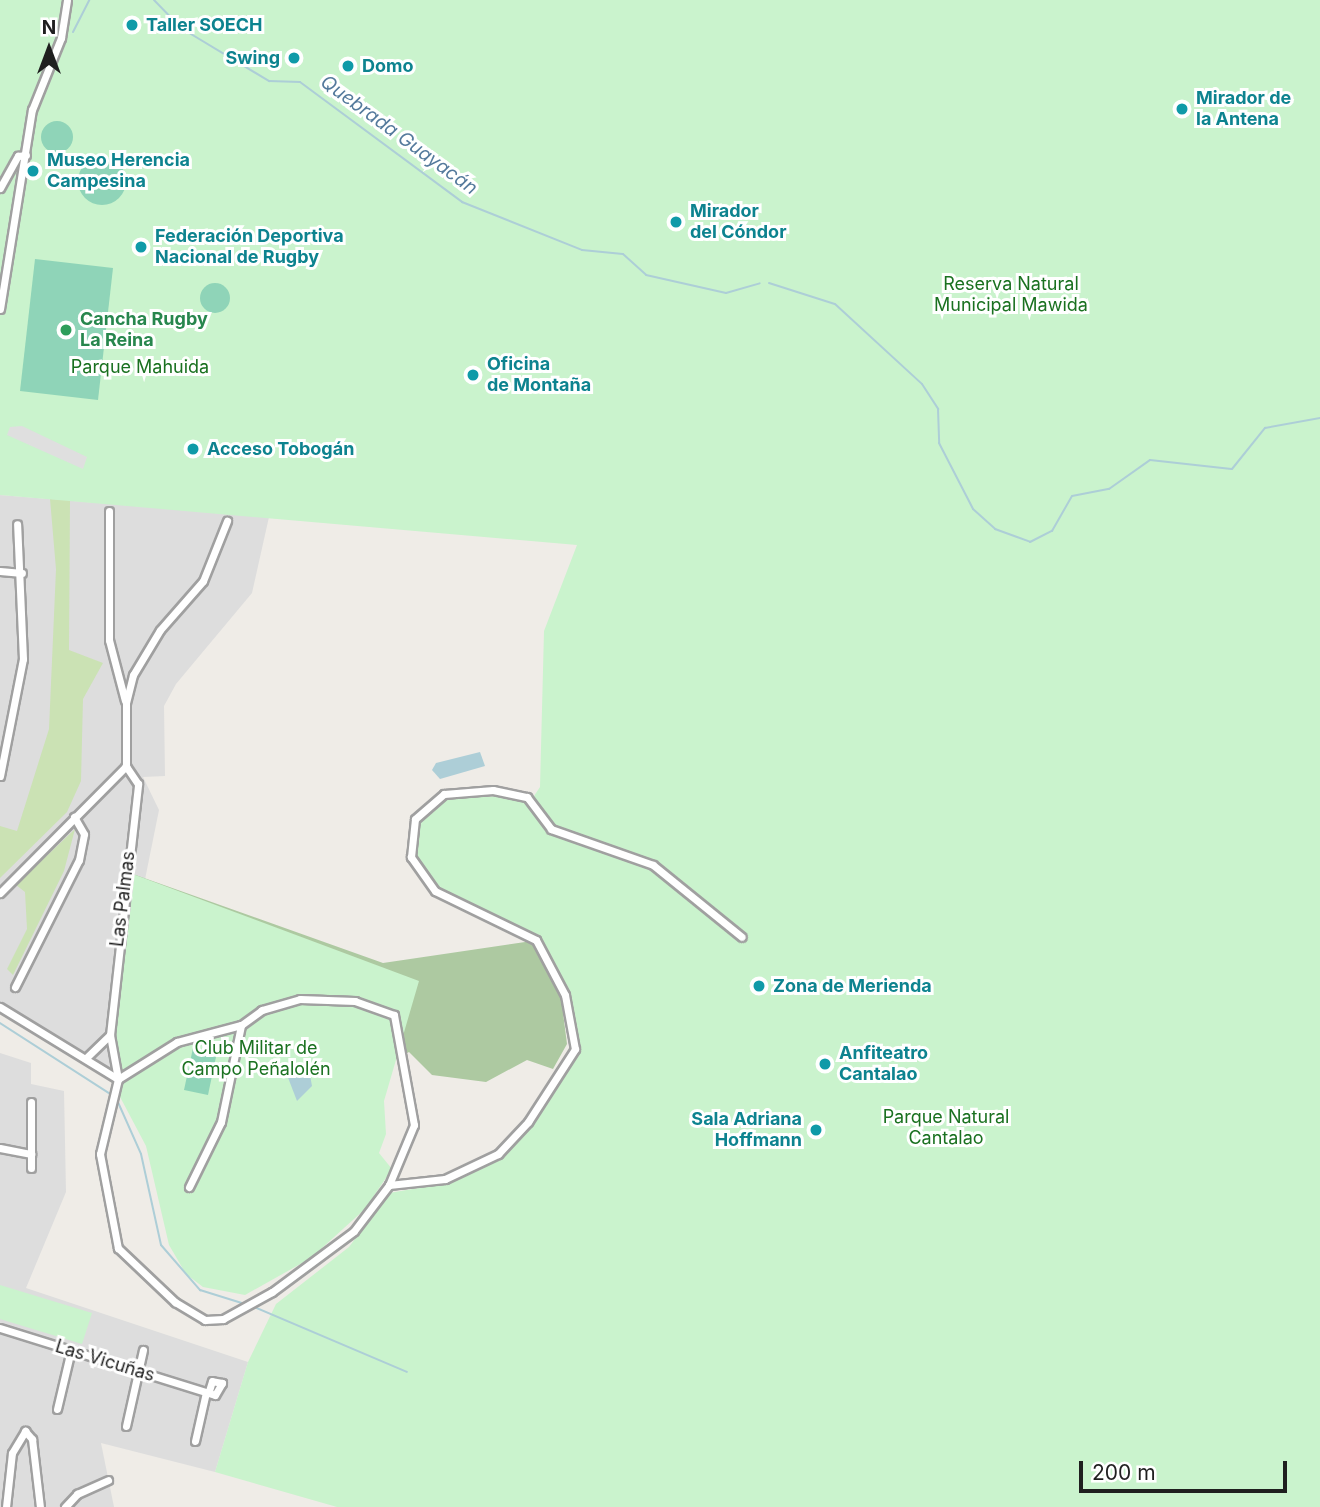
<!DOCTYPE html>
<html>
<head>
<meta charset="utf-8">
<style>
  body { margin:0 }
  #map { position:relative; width:1320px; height:1507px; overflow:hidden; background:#efece7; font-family:Inter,sans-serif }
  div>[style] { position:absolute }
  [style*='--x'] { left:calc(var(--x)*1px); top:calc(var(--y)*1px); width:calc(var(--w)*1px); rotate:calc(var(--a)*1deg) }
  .residential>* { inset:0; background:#ddd }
  .grass>* { inset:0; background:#cbe2b4 }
  .forest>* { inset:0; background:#adc9a1 }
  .park>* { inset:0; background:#caf3cd }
  .pitch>* { inset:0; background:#8fd4b8 }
  .round { border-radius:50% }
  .parking>* { inset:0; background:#dfdfdf }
  .water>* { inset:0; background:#adced7 }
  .stream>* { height:2px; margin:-1px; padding:0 1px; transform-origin:1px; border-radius:1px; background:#adced7 }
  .roads { filter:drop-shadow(2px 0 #a0a0a0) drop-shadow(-2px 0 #a0a0a0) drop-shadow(0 2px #a0a0a0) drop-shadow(0 -2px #a0a0a0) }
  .minor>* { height:7px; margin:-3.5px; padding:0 3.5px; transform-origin:3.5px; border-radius:3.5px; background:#fff }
  .dots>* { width:19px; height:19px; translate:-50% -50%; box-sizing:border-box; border:4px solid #fff; border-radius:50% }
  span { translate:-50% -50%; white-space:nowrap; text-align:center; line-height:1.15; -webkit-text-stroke:6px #fff; paint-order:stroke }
  .culture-label { font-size:18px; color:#0d838f; font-weight:700 }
  .left { translate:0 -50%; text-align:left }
  .right { translate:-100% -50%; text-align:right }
  .park-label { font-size:18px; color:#1a7120 }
  .leisure-label { font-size:18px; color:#27864d; font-weight:700 }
  .street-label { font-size:18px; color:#1f1f1f }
  .water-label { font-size:19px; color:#547a9c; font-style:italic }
  .north { position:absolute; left:14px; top:14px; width:70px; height:70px; -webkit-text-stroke:5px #fff; paint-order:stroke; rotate:0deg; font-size:19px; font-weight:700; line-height:28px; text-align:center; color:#1f1f1f }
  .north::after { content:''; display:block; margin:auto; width:24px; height:32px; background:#1f1f1f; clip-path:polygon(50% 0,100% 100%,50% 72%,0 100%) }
  .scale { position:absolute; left:1079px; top:1461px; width:208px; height:32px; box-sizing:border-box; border:4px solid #1f1f1f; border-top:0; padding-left:9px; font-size:21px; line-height:24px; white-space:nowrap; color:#1f1f1f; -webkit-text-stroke:5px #fff; paint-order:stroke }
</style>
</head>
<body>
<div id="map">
  <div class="residential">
    <i style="clip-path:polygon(0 495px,269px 517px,252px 593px,176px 684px,164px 706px,165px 776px,143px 777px,159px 810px,114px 1033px,122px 1085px,0 1009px)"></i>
    <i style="clip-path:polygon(0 1053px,31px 1063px,31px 1084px,64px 1091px,66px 1192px,26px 1288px,248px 1362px,215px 1472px,101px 1443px,114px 1507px,0 1507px)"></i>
  </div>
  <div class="grass">
    <i style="clip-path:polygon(50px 499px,70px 500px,69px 650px,103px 663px,83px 699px,81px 781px,67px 812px,0 878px,0 826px,17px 831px,49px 729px,56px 569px)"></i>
    <i style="clip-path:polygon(75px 829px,64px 871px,13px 975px,7px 969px,27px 929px,25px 892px,16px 885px)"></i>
  </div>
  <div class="forest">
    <i style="clip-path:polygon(130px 873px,383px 963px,532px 941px,561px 997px,567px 1044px,553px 1069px,527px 1060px,486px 1082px,432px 1075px,409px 1052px,394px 1060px)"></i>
  </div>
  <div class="park">
    <i style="clip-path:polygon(0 0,1320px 0,1320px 1507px,337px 1507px,215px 1472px,248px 1362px,276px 1304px,349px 1247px,389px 1193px,448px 1183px,505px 1156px,579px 1050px,567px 991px,541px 937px,438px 888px,415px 855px,418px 820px,446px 797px,534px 796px,540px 787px,544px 631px,577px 545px,0 495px)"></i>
    <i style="clip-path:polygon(130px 873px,419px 981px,384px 1101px,386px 1134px,379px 1153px,392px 1169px,365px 1209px,311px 1258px,245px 1295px,203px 1287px,186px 1274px,169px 1245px,146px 1146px,119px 1095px,114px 1033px)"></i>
    <i style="clip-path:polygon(0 1285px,92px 1313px,82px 1344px,0 1319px)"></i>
  </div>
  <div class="pitch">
    <i class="round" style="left:41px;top:121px;width:32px;height:32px"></i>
    <i class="round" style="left:78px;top:157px;width:48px;height:48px"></i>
    <i style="clip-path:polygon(35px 259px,113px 268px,98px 400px,20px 391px)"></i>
    <i class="round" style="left:200px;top:283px;width:30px;height:30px"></i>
    <i style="clip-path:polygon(193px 1048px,217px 1052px,208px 1095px,184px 1090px)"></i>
  </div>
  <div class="parking">
    <i style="clip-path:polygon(22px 426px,87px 457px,83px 469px,7px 435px,10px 427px)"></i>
  </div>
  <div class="water">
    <i style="clip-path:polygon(480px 752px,485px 766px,440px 779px,432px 770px,436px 763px)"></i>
    <i style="clip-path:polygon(291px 1062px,310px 1075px,312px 1086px,297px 1101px,287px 1075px)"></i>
  </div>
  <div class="stream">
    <i style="--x:154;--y:0;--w:39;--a:46"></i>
    <i style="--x:181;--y:28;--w:103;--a:31.1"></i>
    <i style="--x:269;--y:81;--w:31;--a:2"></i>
    <i style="--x:300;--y:82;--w:202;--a:36.5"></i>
    <i style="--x:462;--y:202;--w:129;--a:21.8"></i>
    <i style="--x:582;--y:250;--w:41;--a:5.6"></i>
    <i style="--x:623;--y:254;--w:31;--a:42"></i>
    <i style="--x:646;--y:275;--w:82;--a:12.7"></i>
    <i style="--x:726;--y:293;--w:35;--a:-16"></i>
    <i style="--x:73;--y:32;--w:36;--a:-63"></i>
    <i style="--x:769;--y:283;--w:69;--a:17.7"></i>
    <i style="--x:835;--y:304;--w:118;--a:42.6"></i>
    <i style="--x:922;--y:384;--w:30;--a:57"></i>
    <i style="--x:938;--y:409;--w:34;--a:88"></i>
    <i style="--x:939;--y:443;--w:74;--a:62.7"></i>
    <i style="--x:973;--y:509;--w:30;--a:42"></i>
    <i style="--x:995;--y:529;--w:37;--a:20"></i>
    <i style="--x:1030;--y:542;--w:25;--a:-27"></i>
    <i style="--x:1052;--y:531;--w:40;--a:-60.3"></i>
    <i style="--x:1072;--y:496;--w:38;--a:-11"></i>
    <i style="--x:1109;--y:489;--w:50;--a:-35.3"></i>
    <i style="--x:1150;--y:460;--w:82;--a:6.3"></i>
    <i style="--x:1232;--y:469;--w:53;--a:-51.2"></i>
    <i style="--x:1265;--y:428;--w:56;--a:-10.3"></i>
    <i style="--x:0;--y:1023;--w:131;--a:32.8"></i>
    <i style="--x:117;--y:1100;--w:59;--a:66"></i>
    <i style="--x:141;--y:1154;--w:93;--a:77.6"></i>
    <i style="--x:161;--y:1245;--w:60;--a:49.1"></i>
    <i style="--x:200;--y:1290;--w:47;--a:17.3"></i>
    <i style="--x:254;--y:1307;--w:166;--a:23"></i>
  </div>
  <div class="roads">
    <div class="minor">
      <i style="--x:0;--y:188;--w:37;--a:-61"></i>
      <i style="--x:18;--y:156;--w:8;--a:-7"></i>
      <i style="--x:0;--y:309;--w:202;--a:-80.9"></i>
      <i style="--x:32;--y:110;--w:78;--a:-68.1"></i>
      <i style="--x:61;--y:38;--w:38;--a:-81"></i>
      <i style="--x:109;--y:511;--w:129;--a:90"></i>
      <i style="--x:109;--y:640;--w:63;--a:75.3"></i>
      <i style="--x:0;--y:571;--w:22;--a:5"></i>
      <i style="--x:0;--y:776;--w:119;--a:-78.9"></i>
      <i style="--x:23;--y:659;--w:135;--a:-92.5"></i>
      <i style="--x:0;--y:893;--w:179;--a:-45.2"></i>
      <i style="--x:126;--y:766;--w:63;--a:-90"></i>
      <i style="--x:126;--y:703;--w:29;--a:-76"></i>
      <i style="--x:133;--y:675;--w:52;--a:-59"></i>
      <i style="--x:160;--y:630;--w:65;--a:-48.7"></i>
      <i style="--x:203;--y:581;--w:65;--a:-68.2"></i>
      <i style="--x:15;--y:987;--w:142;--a:-63.3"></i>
      <i style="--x:79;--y:860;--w:26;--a:-79"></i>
      <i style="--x:84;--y:834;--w:20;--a:-120"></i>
      <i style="--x:0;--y:1007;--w:138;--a:31.4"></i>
      <i style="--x:110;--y:1035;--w:45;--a:79.7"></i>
      <i style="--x:118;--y:1079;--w:77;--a:103.5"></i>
      <i style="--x:100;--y:1154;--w:96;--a:79.2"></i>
      <i style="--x:118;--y:1248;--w:79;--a:43.5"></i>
      <i style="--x:175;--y:1302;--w:35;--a:31"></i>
      <i style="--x:205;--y:1320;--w:18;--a:-3"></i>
      <i style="--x:223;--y:1319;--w:56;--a:-28.9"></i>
      <i style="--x:272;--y:1292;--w:102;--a:-36.6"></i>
      <i style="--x:354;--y:1231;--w:58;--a:-52.7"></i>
      <i style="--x:389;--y:1185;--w:65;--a:-67.4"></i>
      <i style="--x:414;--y:1125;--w:112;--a:-100.3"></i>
      <i style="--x:394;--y:1015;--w:41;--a:-160.3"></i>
      <i style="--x:355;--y:1001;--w:55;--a:-177.9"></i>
      <i style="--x:300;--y:999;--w:40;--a:164"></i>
      <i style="--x:262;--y:1010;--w:26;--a:144"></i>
      <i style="--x:241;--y:1025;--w:66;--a:165.1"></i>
      <i style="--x:177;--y:1042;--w:70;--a:147.9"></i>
      <i style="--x:87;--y:1057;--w:32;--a:-44"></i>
      <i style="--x:110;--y:1035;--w:253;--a:-83.6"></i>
      <i style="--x:138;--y:784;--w:22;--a:-124"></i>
      <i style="--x:31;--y:1102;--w:66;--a:90"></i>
      <i style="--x:0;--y:1148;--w:32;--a:11"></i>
      <i style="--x:389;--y:1185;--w:56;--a:-6.1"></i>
      <i style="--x:445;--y:1179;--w:59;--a:-25.3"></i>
      <i style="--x:498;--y:1154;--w:44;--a:-46.8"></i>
      <i style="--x:528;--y:1122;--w:87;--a:-57.2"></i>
      <i style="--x:575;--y:1049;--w:55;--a:-100.5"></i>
      <i style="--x:565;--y:995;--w:62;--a:-117.8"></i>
      <i style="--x:536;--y:940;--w:112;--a:-154.1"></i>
      <i style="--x:435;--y:891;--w:42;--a:-125.2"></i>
      <i style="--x:411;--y:857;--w:38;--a:-84"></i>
      <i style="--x:415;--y:819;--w:38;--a:-41"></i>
      <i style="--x:444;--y:794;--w:49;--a:-4.7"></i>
      <i style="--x:493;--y:790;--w:35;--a:12"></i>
      <i style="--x:527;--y:797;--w:40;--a:53"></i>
      <i style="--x:551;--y:829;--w:108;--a:19.4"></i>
      <i style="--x:653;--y:865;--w:114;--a:39"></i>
      <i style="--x:189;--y:1187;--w:72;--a:-63.8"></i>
      <i style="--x:221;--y:1122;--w:99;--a:-78.3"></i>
      <i style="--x:0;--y:1328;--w:225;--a:17.3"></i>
      <i style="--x:215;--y:1395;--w:14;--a:-60"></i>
      <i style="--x:222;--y:1383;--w:10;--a:-169"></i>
      <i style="--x:212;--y:1381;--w:10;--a:107"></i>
      <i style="--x:57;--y:1409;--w:61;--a:-76.7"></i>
      <i style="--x:126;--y:1426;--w:78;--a:-77.4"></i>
      <i style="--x:195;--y:1441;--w:50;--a:-77.3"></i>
      <i style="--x:6;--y:1507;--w:54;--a:-83.7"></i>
      <i style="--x:12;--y:1453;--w:26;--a:-59"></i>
      <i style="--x:25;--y:1431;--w:11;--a:49"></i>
      <i style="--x:32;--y:1439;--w:68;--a:83.3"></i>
      <i style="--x:65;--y:1507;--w:18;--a:-47"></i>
      <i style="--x:77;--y:1494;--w:34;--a:-24"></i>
    </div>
  </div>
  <div class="dots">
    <i style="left:132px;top:25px;background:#0f9aa8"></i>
    <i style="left:294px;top:58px;background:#0f9aa8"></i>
    <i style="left:348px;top:66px;background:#0f9aa8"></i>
    <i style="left:1182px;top:109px;background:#0f9aa8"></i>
    <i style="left:33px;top:171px;background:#0f9aa8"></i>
    <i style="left:676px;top:222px;background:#0f9aa8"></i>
    <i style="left:141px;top:247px;background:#0f9aa8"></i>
    <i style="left:66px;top:330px;background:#2e9e5b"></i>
    <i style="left:473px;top:375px;background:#0f9aa8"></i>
    <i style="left:193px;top:449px;background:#0f9aa8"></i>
    <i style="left:759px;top:986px;background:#0f9aa8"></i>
    <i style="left:825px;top:1064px;background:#0f9aa8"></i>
    <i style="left:816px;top:1130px;background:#0f9aa8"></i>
  </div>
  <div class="culture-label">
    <span class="left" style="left:146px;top:25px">Taller SOECH</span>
    <span class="right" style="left:280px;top:58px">Swing</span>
    <span class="left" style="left:362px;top:66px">Domo</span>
    <span class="left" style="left:1196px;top:109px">Mirador de<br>la Antena</span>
    <span class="left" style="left:47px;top:171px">Museo Herencia<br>Campesina</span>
    <span class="left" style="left:690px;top:222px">Mirador<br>del Cóndor</span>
    <span class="left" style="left:155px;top:247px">Federación Deportiva<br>Nacional de Rugby</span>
    <span class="left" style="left:487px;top:375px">Oficina<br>de Montaña</span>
    <span class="left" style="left:207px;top:449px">Acceso Tobogán</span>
    <span class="left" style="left:773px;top:986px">Zona de Merienda</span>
    <span class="left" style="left:839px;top:1064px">Anfiteatro<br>Cantalao</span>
    <span class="right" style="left:802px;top:1130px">Sala Adriana<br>Hoffmann</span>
  </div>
  <div class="park-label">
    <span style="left:1011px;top:295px">Reserva Natural<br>Municipal Mawida</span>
    <span style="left:140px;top:367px">Parque Mahuida</span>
    <span style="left:256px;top:1059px">Club Militar de<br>Campo Peñalolén</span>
    <span style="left:946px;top:1128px">Parque Natural<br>Cantalao</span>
  </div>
  <div class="leisure-label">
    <span class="left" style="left:80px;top:330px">Cancha Rugby<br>La Reina</span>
  </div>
  <div class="street-label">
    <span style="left:123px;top:899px;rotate:-83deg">Las Palmas</span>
    <span style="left:105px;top:1361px;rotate:17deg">Las Vicuñas</span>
  </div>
  <div class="water-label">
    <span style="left:399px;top:135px;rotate:36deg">Quebrada Guayacán</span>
  </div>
  <div class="north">N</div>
  <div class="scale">200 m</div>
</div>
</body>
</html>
